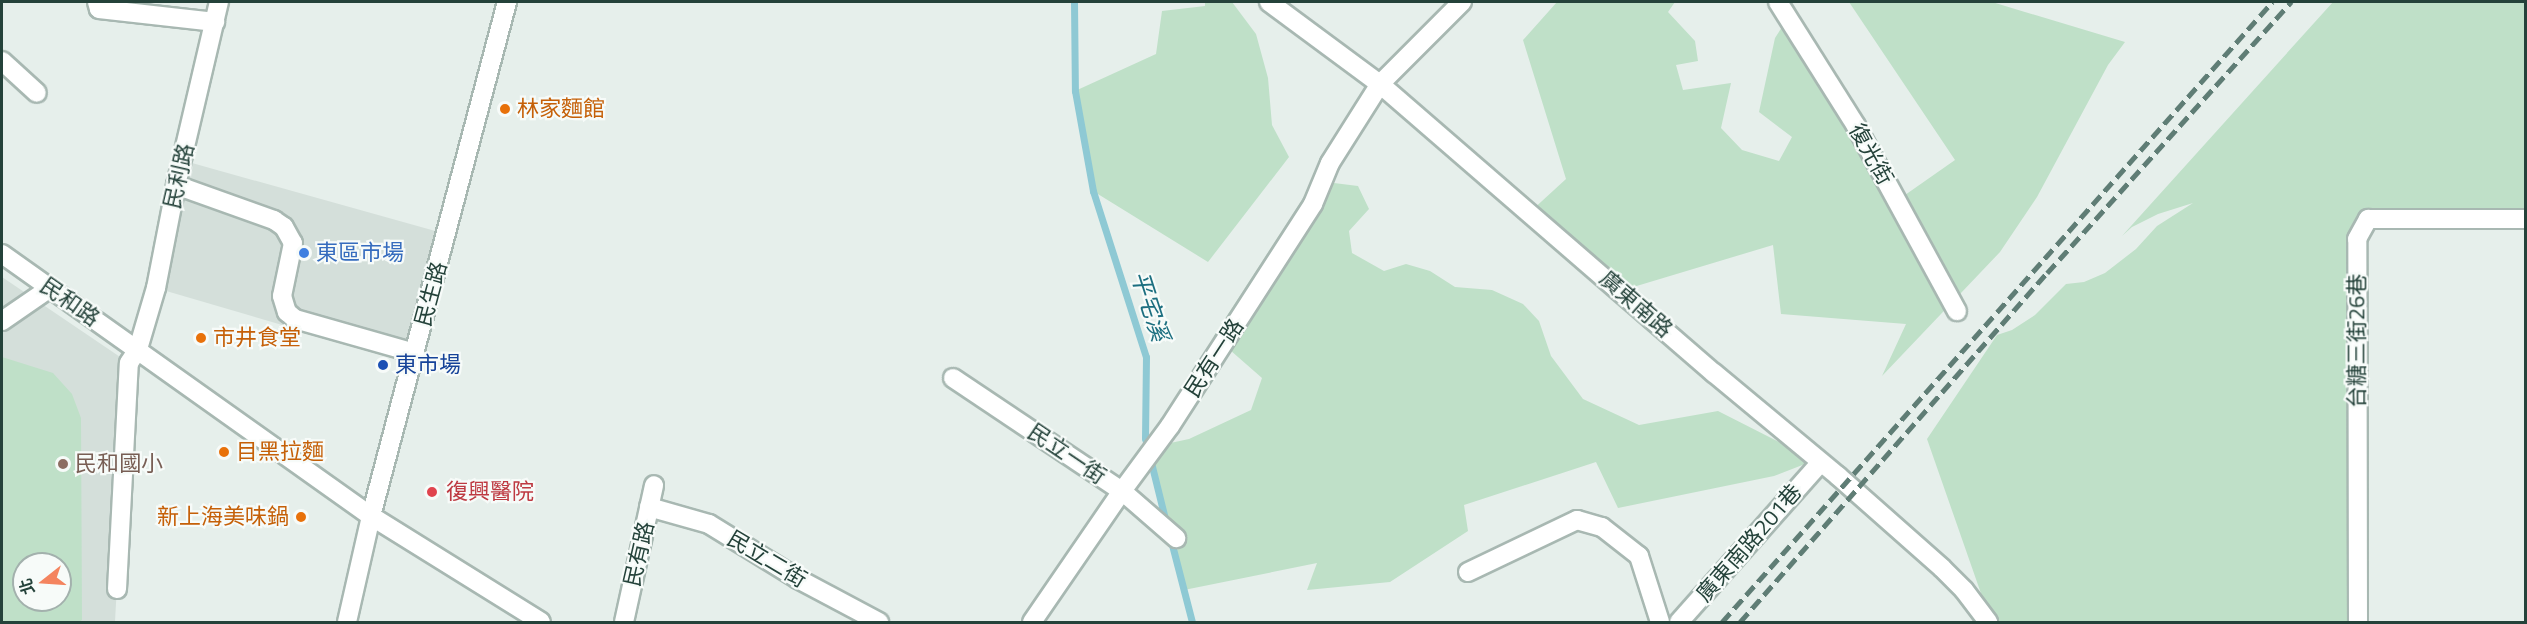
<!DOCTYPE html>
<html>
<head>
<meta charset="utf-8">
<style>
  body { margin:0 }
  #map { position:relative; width:2527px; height:624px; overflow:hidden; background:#e6efeb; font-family:"Titillium Web","Noto Sans TC",sans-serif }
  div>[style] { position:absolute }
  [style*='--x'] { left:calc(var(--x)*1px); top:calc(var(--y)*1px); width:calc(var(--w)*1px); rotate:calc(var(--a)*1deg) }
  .built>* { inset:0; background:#d4dfda }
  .green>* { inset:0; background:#bfe0c8 }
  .stream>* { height:7px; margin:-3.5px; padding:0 3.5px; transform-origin:3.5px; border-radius:3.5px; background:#8ec9d4 }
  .roads { filter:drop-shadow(2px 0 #a8b8b2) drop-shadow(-2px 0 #a8b8b2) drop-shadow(0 2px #a8b8b2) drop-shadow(0 -2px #a8b8b2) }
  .minor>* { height:18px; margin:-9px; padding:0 9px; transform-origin:9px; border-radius:9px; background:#fff }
  .rail>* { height:4.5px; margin-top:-2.25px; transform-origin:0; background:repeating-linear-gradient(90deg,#5f7d75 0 12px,transparent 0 18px) }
  .dots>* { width:16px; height:16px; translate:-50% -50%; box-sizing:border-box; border:3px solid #f7fbf9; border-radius:50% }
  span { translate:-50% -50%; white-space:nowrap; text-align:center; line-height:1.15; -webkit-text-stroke:4.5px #f7fbf9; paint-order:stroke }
  .food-label { font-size:22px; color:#c56008 }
  .left { translate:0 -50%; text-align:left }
  .right { translate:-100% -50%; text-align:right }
  .street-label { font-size:22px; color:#24423a }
  .shop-label { font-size:22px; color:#366cbe }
  .transit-label { font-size:22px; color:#164399 }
  .education-label { font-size:22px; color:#785e54 }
  .health-label { font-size:22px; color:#be3a42 }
  .water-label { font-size:24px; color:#1c6f80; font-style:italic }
  .frame { position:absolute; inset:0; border:3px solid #24423a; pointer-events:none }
  .north { position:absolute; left:12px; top:552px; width:60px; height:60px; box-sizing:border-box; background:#f7fbf9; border:2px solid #a3b1ad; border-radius:50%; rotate:253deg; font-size:16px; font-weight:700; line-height:24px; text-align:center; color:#24423a }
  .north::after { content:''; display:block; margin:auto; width:21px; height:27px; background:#f4845f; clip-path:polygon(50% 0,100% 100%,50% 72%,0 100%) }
</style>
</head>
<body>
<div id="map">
  <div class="built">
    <i style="clip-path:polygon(192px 163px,446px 234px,412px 363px,156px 288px)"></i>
    <i style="clip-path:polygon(evenodd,2px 277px,129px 363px,115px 622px,2px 622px,2px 277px,24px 564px,60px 564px,60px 600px,24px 600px,24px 564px)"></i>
  </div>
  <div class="green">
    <i style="clip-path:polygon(1205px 2px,1232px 2px,1256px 34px,1268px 78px,1272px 125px,1289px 157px,1208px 262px,1093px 191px,1075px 91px,1156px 54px,1162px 11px,1205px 6px)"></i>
    <i style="clip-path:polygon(1557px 2px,1675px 2px,1668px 12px,1695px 41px,1698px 61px,1676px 65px,1683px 90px,1731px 83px,1721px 128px,1742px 150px,1779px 161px,1792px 137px,1759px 112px,1775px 38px,1791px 13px,1831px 72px,1905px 195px,1955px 160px,1849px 2px,1992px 2px,2125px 42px,2108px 65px,2037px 197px,2000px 252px,1882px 376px,1906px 324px,1781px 314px,1773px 245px,1620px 291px,1530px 212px,1566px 179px,1523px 40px)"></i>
    <i style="clip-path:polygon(2333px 2px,2525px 2px,2525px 219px,2368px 219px,2357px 239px,2358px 622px,1991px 622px,1927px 439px,1997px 335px,2012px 330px,2035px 315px,2066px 284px,2084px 282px,2105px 273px,2136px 249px,2157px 226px,2193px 203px,2158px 214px,2132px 227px,2122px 236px)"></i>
    <i style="clip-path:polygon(1319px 174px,1334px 183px,1358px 186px,1369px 209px,1349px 231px,1352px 253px,1384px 271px,1406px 264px,1430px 271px,1455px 287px,1492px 290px,1523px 304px,1539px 321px,1551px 356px,1583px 399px,1639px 425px,1718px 411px,1820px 463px,1805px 464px,1774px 476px,1618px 508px,1596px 462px,1464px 505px,1468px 531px,1390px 582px,1307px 590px,1317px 563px,1184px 590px,1147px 448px,1189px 439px,1251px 410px,1262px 378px,1214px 336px)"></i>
    <i style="clip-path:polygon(evenodd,2px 357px,53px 373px,72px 394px,81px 418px,82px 620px,79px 622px,2px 622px,2px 357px,24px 564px,60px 564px,60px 600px,24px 600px,24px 564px)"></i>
  </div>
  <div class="stream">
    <i style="--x:1074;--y:2;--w:89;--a:89.4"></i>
    <i style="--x:1075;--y:91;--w:102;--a:79.8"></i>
    <i style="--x:1093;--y:191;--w:174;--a:72.3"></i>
    <i style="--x:1146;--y:357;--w:81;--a:90.7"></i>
    <i style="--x:1145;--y:438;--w:88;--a:76.1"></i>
    <i style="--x:1170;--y:537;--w:88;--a:75.5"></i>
  </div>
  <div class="roads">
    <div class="minor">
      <i style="--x:97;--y:2;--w:7;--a:74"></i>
      <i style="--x:99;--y:9;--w:117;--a:6.4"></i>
      <i style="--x:1269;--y:2;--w:138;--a:36.5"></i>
      <i style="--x:1380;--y:84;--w:442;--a:40.9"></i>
      <i style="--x:1714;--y:373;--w:161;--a:39.7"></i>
      <i style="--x:1838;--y:476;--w:139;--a:41.5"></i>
      <i style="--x:1942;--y:568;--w:31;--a:45"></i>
      <i style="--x:1964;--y:590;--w:40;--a:53"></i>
      <i style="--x:1778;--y:2;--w:146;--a:57.8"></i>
      <i style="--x:1856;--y:126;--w:211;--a:61.4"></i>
      <i style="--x:2;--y:61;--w:47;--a:42.4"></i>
      <i style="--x:176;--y:185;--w:104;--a:19.7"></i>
      <i style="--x:274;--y:220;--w:12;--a:35"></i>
      <i style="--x:284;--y:227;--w:18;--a:61"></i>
      <i style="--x:293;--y:243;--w:54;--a:101.7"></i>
      <i style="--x:282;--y:296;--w:17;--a:73"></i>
      <i style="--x:287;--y:312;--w:11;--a:41"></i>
      <i style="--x:295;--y:319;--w:125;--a:15.8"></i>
      <i style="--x:2;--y:254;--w:453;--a:35.4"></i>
      <i style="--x:371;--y:516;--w:200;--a:31.9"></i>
      <i style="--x:2;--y:321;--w:58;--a:-34.5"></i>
      <i style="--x:953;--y:378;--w:203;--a:33.8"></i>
      <i style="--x:1122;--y:491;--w:72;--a:41"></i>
      <i style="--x:649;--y:507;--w:62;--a:15.8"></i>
      <i style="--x:709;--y:524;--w:105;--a:31.7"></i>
      <i style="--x:798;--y:579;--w:92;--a:28"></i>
      <i style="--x:1468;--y:572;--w:121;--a:-25.5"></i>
      <i style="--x:1577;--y:520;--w:26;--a:16"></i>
      <i style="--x:1602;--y:527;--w:47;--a:38.1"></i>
      <i style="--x:1639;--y:556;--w:69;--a:72.3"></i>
      <i style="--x:117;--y:589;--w:226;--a:-87"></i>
      <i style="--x:129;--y:363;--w:17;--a:-57"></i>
      <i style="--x:138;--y:349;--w:64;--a:-73.6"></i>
      <i style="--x:156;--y:288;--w:105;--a:-79"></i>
      <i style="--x:176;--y:185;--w:188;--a:-76.8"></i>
      <i style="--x:347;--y:622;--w:109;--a:-77.2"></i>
      <i style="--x:371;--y:516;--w:532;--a:-75.18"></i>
      <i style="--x:624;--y:622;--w:140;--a:-77.6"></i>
      <i style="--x:1032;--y:622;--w:159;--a:-55.5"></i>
      <i style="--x:1122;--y:491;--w:81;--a:-53.6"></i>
      <i style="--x:1170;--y:426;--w:264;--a:-57.2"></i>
      <i style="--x:1313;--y:204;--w:44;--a:-67.5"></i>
      <i style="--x:1330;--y:163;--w:93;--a:-57.7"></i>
      <i style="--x:1380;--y:84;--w:116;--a:-45"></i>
      <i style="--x:1679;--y:622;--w:213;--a:-48.4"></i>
      <i style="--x:2358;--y:622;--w:383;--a:-90.1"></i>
      <i style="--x:2357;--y:239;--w:23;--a:-61"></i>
      <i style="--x:2368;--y:219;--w:158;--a:0"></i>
    </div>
  </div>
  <div class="rail">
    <i style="--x:1722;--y:622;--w:829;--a:-48.42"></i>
    <i style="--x:1740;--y:622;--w:465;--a:-48.7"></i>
    <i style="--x:2047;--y:273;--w:365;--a:-48"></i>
  </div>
  <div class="dots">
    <i style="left:505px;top:109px;background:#e8710a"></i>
    <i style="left:304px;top:253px;background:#3f7fe0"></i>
    <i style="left:201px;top:338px;background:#e8710a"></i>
    <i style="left:383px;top:365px;background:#1a4fb4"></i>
    <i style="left:224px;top:452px;background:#e8710a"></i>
    <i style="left:63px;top:464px;background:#8d6e63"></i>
    <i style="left:432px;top:492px;background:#e0444e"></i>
    <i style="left:301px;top:517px;background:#e8710a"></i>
  </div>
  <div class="food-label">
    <span class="left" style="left:517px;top:109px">林家麵館</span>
    <span class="left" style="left:213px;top:338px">市井食堂</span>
    <span class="left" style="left:236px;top:452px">目黑拉麵</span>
    <span class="right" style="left:289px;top:517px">新上海美味鍋</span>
  </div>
  <div class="street-label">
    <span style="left:1871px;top:154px;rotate:61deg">復光街</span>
    <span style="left:179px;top:176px;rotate:-77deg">民利路</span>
    <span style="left:431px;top:294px;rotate:-75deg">民生路</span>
    <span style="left:70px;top:302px;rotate:35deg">民和路</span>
    <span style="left:1636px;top:304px;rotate:41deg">廣東南路</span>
    <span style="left:2357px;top:341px;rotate:-90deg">台糖三街26巷</span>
    <span style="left:1214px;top:358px;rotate:-57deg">民有一路</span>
    <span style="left:1067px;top:454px;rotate:34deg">民立一街</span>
    <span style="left:1749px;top:543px;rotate:-49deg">廣東南路201巷</span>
    <span style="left:639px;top:554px;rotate:-77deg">民有路</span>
    <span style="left:767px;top:559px;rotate:31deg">民立二街</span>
  </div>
  <div class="shop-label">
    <span class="left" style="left:316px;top:253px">東區市場</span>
  </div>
  <div class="transit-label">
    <span class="left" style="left:395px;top:365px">東市場</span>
  </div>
  <div class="education-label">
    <span class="left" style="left:75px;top:464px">民和國小</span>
  </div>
  <div class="health-label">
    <span class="left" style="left:446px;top:492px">復興醫院</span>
  </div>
  <div class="water-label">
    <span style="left:1150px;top:306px;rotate:72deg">平宅溪</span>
  </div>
  <div class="frame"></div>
  <div class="north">北</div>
</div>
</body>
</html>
